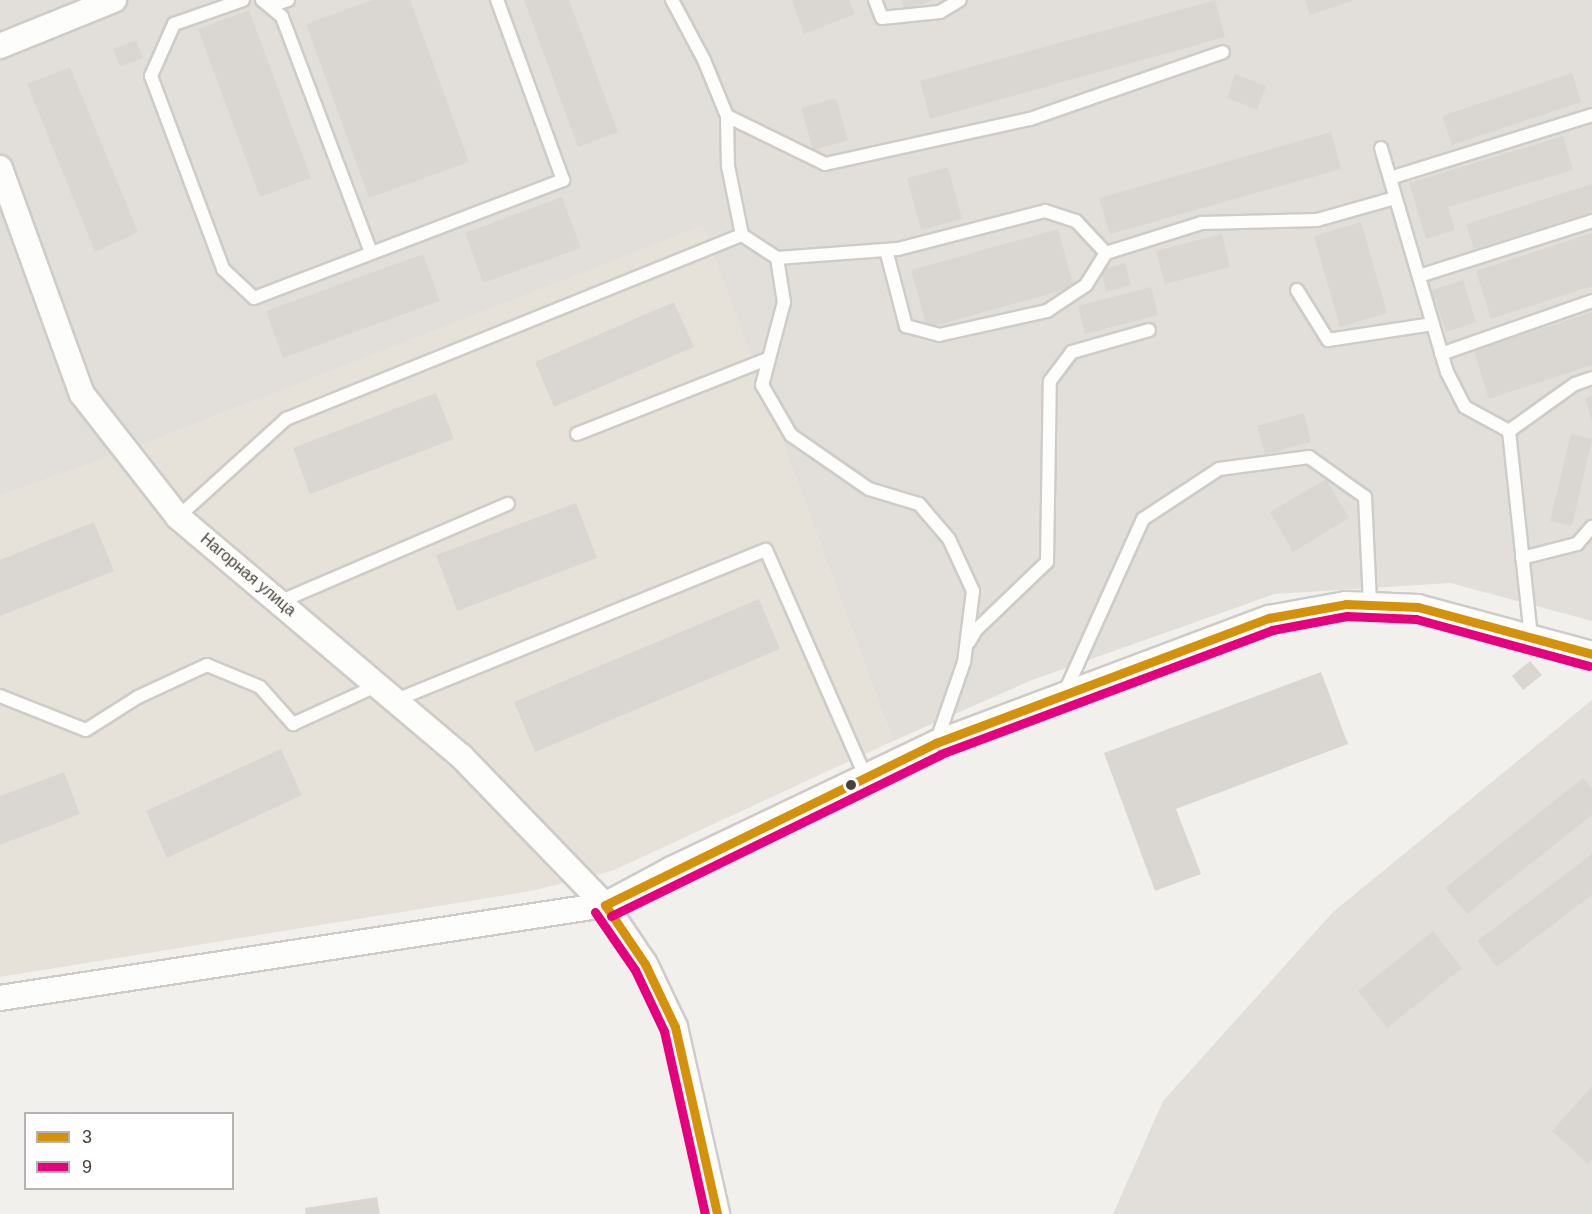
<!DOCTYPE html>
<html>
<head>
<meta charset="utf-8">
<style>
  body { margin:0 }
  #map { position:relative; width:1592px; height:1214px; overflow:hidden; background:#f2f0ec; font-family:Helvetica,sans-serif }
  div>[style] { position:absolute }
  [style*='--x'] { left:calc(var(--x)*1px); top:calc(var(--y)*1px); width:calc(var(--w)*1px); rotate:calc(var(--a)*1deg) }
  .residential>* { inset:0; background:#e6e2d9 }
  .industrial>* { inset:0; background:#e2dfda }
  .building>* { inset:0; background:#dad7d3 }
  .roads { filter:drop-shadow(2px 0 #cfccc8) drop-shadow(-2px 0 #cfccc8) drop-shadow(0 2px #cfccc8) drop-shadow(0 -2px #cfccc8) }
  .lane>* { height:12px; margin:-6px; padding:0 6px; transform-origin:6px; border-radius:6px; background:#fdfdfc }
  .street>* { height:24px; margin:-12px; padding:0 12px; transform-origin:12px; border-radius:12px; background:#fdfdfc }
  .bus-1>* { height:9px; margin:-4.5px; padding:0 4.5px; transform-origin:4.5px; border-radius:4.5px; background:#d4920b }
  .bus-2>* { height:9px; margin:-4.5px; padding:0 4.5px; transform-origin:4.5px; border-radius:4.5px; background:#e5007d }
  .dots>* { width:16px; height:16px; translate:-50% -50%; box-sizing:border-box; border:3px solid #fff; border-radius:50% }
  span { translate:-50% -50%; white-space:nowrap; text-align:center; line-height:1.15; -webkit-text-stroke:5px #fff; paint-order:stroke }
  .street-label { font-size:16px; color:#494137 }
  .legend { position:absolute; left:24px; top:1112px; width:210px; height:78px; box-sizing:border-box; background:#fff; border:2px solid #b6b3af; margin:0; padding:8px 10px; list-style:none; font-size:18px; color:#494137 }
  .legend li { display:flex; align-items:center; gap:12px; height:30px }
  .legend b { width:30px; border:2px solid #b6b3af }
</style>
</head>
<body>
<div id="map">
  <div class="residential">
    <i style="clip-path:polygon(703px 224px,893px 741px,612px 871px,531px 891px,0 977px,0 496px,144px 444px)"></i>
  </div>
  <div class="industrial">
    <i style="clip-path:polygon(0 0,1592px 0,1592px 621px,1450px 583px,1275px 594px,1032px 680px,893px 741px,703px 225px,144px 444px,0 496px)"></i>
    <i style="clip-path:polygon(1592px 700px,1592px 1214px,1113px 1214px,1163px 1101px,1333px 912px)"></i>
  </div>
  <div class="building">
    <i style="clip-path:polygon(372px 0,410px 0,469px 162px,369px 198px,306px 24px)"></i>
    <i style="clip-path:polygon(524px 0,569px 0,618px 132px,578px 147px)"></i>
    <i style="clip-path:polygon(792px 0,849px 0,855px 14px,804px 34px)"></i>
    <i style="clip-path:polygon(902px 0,933px 0,905px 10px)"></i>
    <i style="clip-path:polygon(1215px 0,1225px 37px,930px 119px,920px 81px)"></i>
    <i style="clip-path:polygon(1305px 0,1355px 0,1310px 15px)"></i>
    <i style="clip-path:polygon(249px 10px,311px 178px,260px 197px,198px 29px)"></i>
    <i style="clip-path:polygon(136px 40px,143px 58px,120px 67px,113px 49px)"></i>
    <i style="clip-path:polygon(70px 67px,138px 232px,95px 252px,27px 84px)"></i>
    <i style="clip-path:polygon(1572px 73px,1581px 102px,1452px 145px,1442px 116px)"></i>
    <i style="clip-path:polygon(1235px 74px,1266px 86px,1257px 110px,1227px 98px)"></i>
    <i style="clip-path:polygon(836px 98px,848px 140px,813px 150px,801px 108px)"></i>
    <i style="clip-path:polygon(1331px 132px,1341px 169px,1110px 234px,1099px 198px)"></i>
    <i style="clip-path:polygon(1563px 136px,1573px 170px,1448px 207px,1455px 230px,1426px 239px,1409px 183px)"></i>
    <i style="clip-path:polygon(948px 167px,962px 219px,921px 230px,907px 178px)"></i>
    <i style="clip-path:polygon(1592px 184px,1592px 212px,1474px 249px,1466px 224px)"></i>
    <i style="clip-path:polygon(562px 197px,581px 248px,483px 283px,465px 233px)"></i>
    <i style="clip-path:polygon(1361px 222px,1387px 313px,1340px 327px,1314px 236px)"></i>
    <i style="clip-path:polygon(1058px 229px,1074px 287px,927px 328px,911px 270px)"></i>
    <i style="clip-path:polygon(1592px 233px,1592px 286px,1491px 319px,1476px 271px)"></i>
    <i style="clip-path:polygon(1222px 234px,1230px 267px,1165px 284px,1156px 251px)"></i>
    <i style="clip-path:polygon(423px 254px,440px 301px,283px 358px,266px 311px)"></i>
    <i style="clip-path:polygon(1125px 263px,1131px 285px,1106px 292px,1101px 270px)"></i>
    <i style="clip-path:polygon(1463px 280px,1476px 322px,1446px 332px,1432px 290px)"></i>
    <i style="clip-path:polygon(1151px 287px,1158px 315px,1085px 334px,1078px 306px)"></i>
    <i style="clip-path:polygon(674px 302px,694px 347px,554px 407px,535px 362px)"></i>
    <i style="clip-path:polygon(1592px 312px,1592px 365px,1489px 399px,1474px 351px)"></i>
    <i style="clip-path:polygon(436px 393px,454px 439px,310px 494px,293px 448px)"></i>
    <i style="clip-path:polygon(1592px 396px,1592px 420px,1591px 420px,1585px 398px)"></i>
    <i style="clip-path:polygon(1304px 413px,1311px 442px,1265px 454px,1257px 426px)"></i>
    <i style="clip-path:polygon(1571px 434px,1592px 439px,1572px 526px,1550px 521px)"></i>
    <i style="clip-path:polygon(1326px 479px,1349px 518px,1293px 552px,1270px 512px)"></i>
    <i style="clip-path:polygon(576px 503px,597px 558px,457px 611px,436px 555px)"></i>
    <i style="clip-path:polygon(94px 522px,114px 571px,0 616px,0 560px)"></i>
    <i style="clip-path:polygon(759px 599px,780px 649px,535px 752px,514px 702px)"></i>
    <i style="clip-path:polygon(1530px 661px,1542px 675px,1523px 690px,1512px 676px)"></i>
    <i style="clip-path:polygon(1321px 672px,1348px 744px,1176px 809px,1201px 874px,1155px 891px,1104px 753px)"></i>
    <i style="clip-path:polygon(281px 749px,302px 795px,167px 858px,146px 811px)"></i>
    <i style="clip-path:polygon(64px 772px,80px 814px,0 845px,0 796px)"></i>
    <i style="clip-path:polygon(1583px 778px,1592px 789px,1592px 815px,1467px 914px,1445px 888px)"></i>
    <i style="clip-path:polygon(1592px 854px,1592px 895px,1497px 967px,1477px 941px)"></i>
    <i style="clip-path:polygon(1433px 931px,1462px 968px,1387px 1028px,1358px 991px)"></i>
    <i style="clip-path:polygon(1592px 1086px,1592px 1159px,1588px 1164px,1552px 1131px)"></i>
    <i style="clip-path:polygon(377px 1197px,380px 1214px,306px 1214px,305px 1208px)"></i>
  </div>
  <div class="roads">
    <div class="lane">
      <i style="--x:243;--y:0;--w:73;--a:160.8"></i>
      <i style="--x:174;--y:24;--w:57;--a:113.9"></i>
      <i style="--x:151;--y:76;--w:206;--a:69.5"></i>
      <i style="--x:223;--y:269;--w:42;--a:43.1"></i>
      <i style="--x:254;--y:298;--w:331;--a:-20.9"></i>
      <i style="--x:563;--y:180;--w:192;--a:-110.1"></i>
      <i style="--x:262;--y:0;--w:26;--a:40"></i>
      <i style="--x:282;--y:17;--w:252;--a:69.3"></i>
      <i style="--x:672;--y:0;--w:68;--a:61.9"></i>
      <i style="--x:704;--y:60;--w:61;--a:67.7"></i>
      <i style="--x:727;--y:116;--w:50;--a:88.9"></i>
      <i style="--x:728;--y:166;--w:70;--a:78.5"></i>
      <i style="--x:742;--y:235;--w:42;--a:33.3"></i>
      <i style="--x:777;--y:258;--w:45;--a:81"></i>
      <i style="--x:784;--y:302;--w:86;--a:104.8"></i>
      <i style="--x:762;--y:385;--w:58;--a:59.9"></i>
      <i style="--x:791;--y:435;--w:95;--a:34.7"></i>
      <i style="--x:869;--y:489;--w:52;--a:16.7"></i>
      <i style="--x:919;--y:504;--w:46;--a:49.4"></i>
      <i style="--x:949;--y:539;--w:57;--a:65.2"></i>
      <i style="--x:973;--y:591;--w:72;--a:97.2"></i>
      <i style="--x:964;--y:662;--w:86;--a:109.1"></i>
      <i style="--x:875;--y:0;--w:19;--a:69"></i>
      <i style="--x:882;--y:18;--w:58;--a:-5.9"></i>
      <i style="--x:940;--y:12;--w:23;--a:-31"></i>
      <i style="--x:270;--y:6;--w:19;--a:-18"></i>
      <i style="--x:727;--y:116;--w:109;--a:26.1"></i>
      <i style="--x:825;--y:164;--w:210;--a:-12.4"></i>
      <i style="--x:1030;--y:119;--w:204;--a:-19.1"></i>
      <i style="--x:1381;--y:148;--w:234;--a:73.6"></i>
      <i style="--x:1447;--y:372;--w:39;--a:63"></i>
      <i style="--x:1465;--y:407;--w:50;--a:28.6"></i>
      <i style="--x:1509;--y:431;--w:208;--a:83.9"></i>
      <i style="--x:1390;--y:178;--w:212;--a:-17.3"></i>
      <i style="--x:886;--y:250;--w:79;--a:75.3"></i>
      <i style="--x:906;--y:326;--w:34;--a:15"></i>
      <i style="--x:939;--y:335;--w:111;--a:-12.5"></i>
      <i style="--x:1047;--y:311;--w:47;--a:-33.7"></i>
      <i style="--x:1086;--y:285;--w:38;--a:-58"></i>
      <i style="--x:777;--y:258;--w:121;--a:-4.3"></i>
      <i style="--x:898;--y:249;--w:152;--a:-14.5"></i>
      <i style="--x:1045;--y:211;--w:33;--a:18"></i>
      <i style="--x:1076;--y:221;--w:44;--a:46.8"></i>
      <i style="--x:1106;--y:253;--w:101;--a:-17.4"></i>
      <i style="--x:1202;--y:223;--w:115;--a:-1.5"></i>
      <i style="--x:1317;--y:220;--w:81;--a:-15.8"></i>
      <i style="--x:1419;--y:276;--w:182;--a:-17.6"></i>
      <i style="--x:1297;--y:290;--w:59;--a:58.2"></i>
      <i style="--x:1328;--y:340;--w:106;--a:-8.7"></i>
      <i style="--x:1441;--y:354;--w:160;--a:-19.3"></i>
      <i style="--x:1509;--y:431;--w:81;--a:-35.5"></i>
      <i style="--x:1575;--y:384;--w:18;--a:-19"></i>
      <i style="--x:577;--y:434;--w:204;--a:-21.5"></i>
      <i style="--x:178;--y:517;--w:146;--a:-42.2"></i>
      <i style="--x:286;--y:419;--w:492;--a:-22"></i>
      <i style="--x:1522;--y:558;--w:57;--a:-14.3"></i>
      <i style="--x:1577;--y:544;--w:23;--a:-49"></i>
      <i style="--x:279;--y:602;--w:249;--a:-23.2"></i>
      <i style="--x:969;--y:642;--w:14;--a:-60"></i>
      <i style="--x:976;--y:630;--w:98;--a:-43.8"></i>
      <i style="--x:1047;--y:562;--w:181;--a:-89.1"></i>
      <i style="--x:1050;--y:381;--w:36;--a:-53"></i>
      <i style="--x:1072;--y:352;--w:80;--a:-15.9"></i>
      <i style="--x:1064;--y:694;--w:192;--a:-65.7"></i>
      <i style="--x:1143;--y:519;--w:91;--a:-33.3"></i>
      <i style="--x:1219;--y:469;--w:91;--a:-7.6"></i>
      <i style="--x:1309;--y:457;--w:69;--a:35.5"></i>
      <i style="--x:1365;--y:497;--w:108;--a:87.3"></i>
      <i style="--x:0;--y:696;--w:92;--a:21.6"></i>
      <i style="--x:86;--y:730;--w:62;--a:-32.4"></i>
      <i style="--x:138;--y:697;--w:76;--a:-24.9"></i>
      <i style="--x:207;--y:665;--w:57;--a:22.5"></i>
      <i style="--x:260;--y:687;--w:50;--a:48.3"></i>
      <i style="--x:293;--y:724;--w:94;--a:-24.6"></i>
      <i style="--x:396;--y:700;--w:399;--a:-22.1"></i>
      <i style="--x:766;--y:550;--w:247;--a:66.3"></i>
    </div>
    <div class="street">
      <i style="--x:0;--y:46;--w:123;--a:-22"></i>
      <i style="--x:0;--y:168;--w:240;--a:70.1"></i>
      <i style="--x:82;--y:394;--w:156;--a:52"></i>
      <i style="--x:178;--y:517;--w:370;--a:40.2"></i>
      <i style="--x:461;--y:756;--w:207;--a:46"></i>
      <i style="--x:605;--y:905;--w:71;--a:55.9"></i>
      <i style="--x:645;--y:964;--w:70;--a:64.5"></i>
      <i style="--x:675;--y:1027;--w:192;--a:77.3"></i>
      <i style="--x:0;--y:998;--w:612;--a:-8.74"></i>
      <i style="--x:605;--y:905;--w:76;--a:-28.2"></i>
      <i style="--x:672;--y:869;--w:293;--a:-25.5"></i>
      <i style="--x:936;--y:743;--w:356;--a:-20.6"></i>
      <i style="--x:1269;--y:618;--w:78;--a:-10.3"></i>
      <i style="--x:1346;--y:604;--w:72;--a:2.4"></i>
      <i style="--x:1418;--y:607;--w:180;--a:15.1"></i>
    </div>
  </div>
  <div class="bus-1">
    <i style="--x:605;--y:905;--w:369;--a:-26.1"></i>
    <i style="--x:936;--y:743;--w:356;--a:-20.6"></i>
    <i style="--x:1269;--y:618;--w:78;--a:-10.3"></i>
    <i style="--x:1346;--y:604;--w:72;--a:2.4"></i>
    <i style="--x:1418;--y:607;--w:180;--a:15.1"></i>
    <i style="--x:605;--y:905;--w:71;--a:55.9"></i>
    <i style="--x:645;--y:964;--w:70;--a:64.5"></i>
    <i style="--x:675;--y:1027;--w:192;--a:77.3"></i>
  </div>
  <div class="bus-2">
    <i style="--x:595;--y:912;--w:70;--a:55.4"></i>
    <i style="--x:635;--y:970;--w:68;--a:64.6"></i>
    <i style="--x:664;--y:1031;--w:188;--a:77.4"></i>
    <i style="--x:611;--y:916;--w:368;--a:-26.1"></i>
    <i style="--x:941;--y:754;--w:353;--a:-20.5"></i>
    <i style="--x:1272;--y:630;--w:76;--a:-10.6"></i>
    <i style="--x:1347;--y:616;--w:69;--a:2.5"></i>
    <i style="--x:1416;--y:619;--w:179;--a:15.2"></i>
  </div>
  <div class="dots">
    <i style="left:851px;top:785px;background:#494137"></i>
  </div>
  <div class="street-label">
    <span style="left:248px;top:575px;rotate:40deg">Нагорная улица</span>
  </div>
  <ul class="legend">
  <li><b style="height:8px;background:#d4920b"></b>3</li>
  <li><b style="height:8px;background:#e5007d"></b>9</li>
  </ul>
</div>
</body>
</html>
